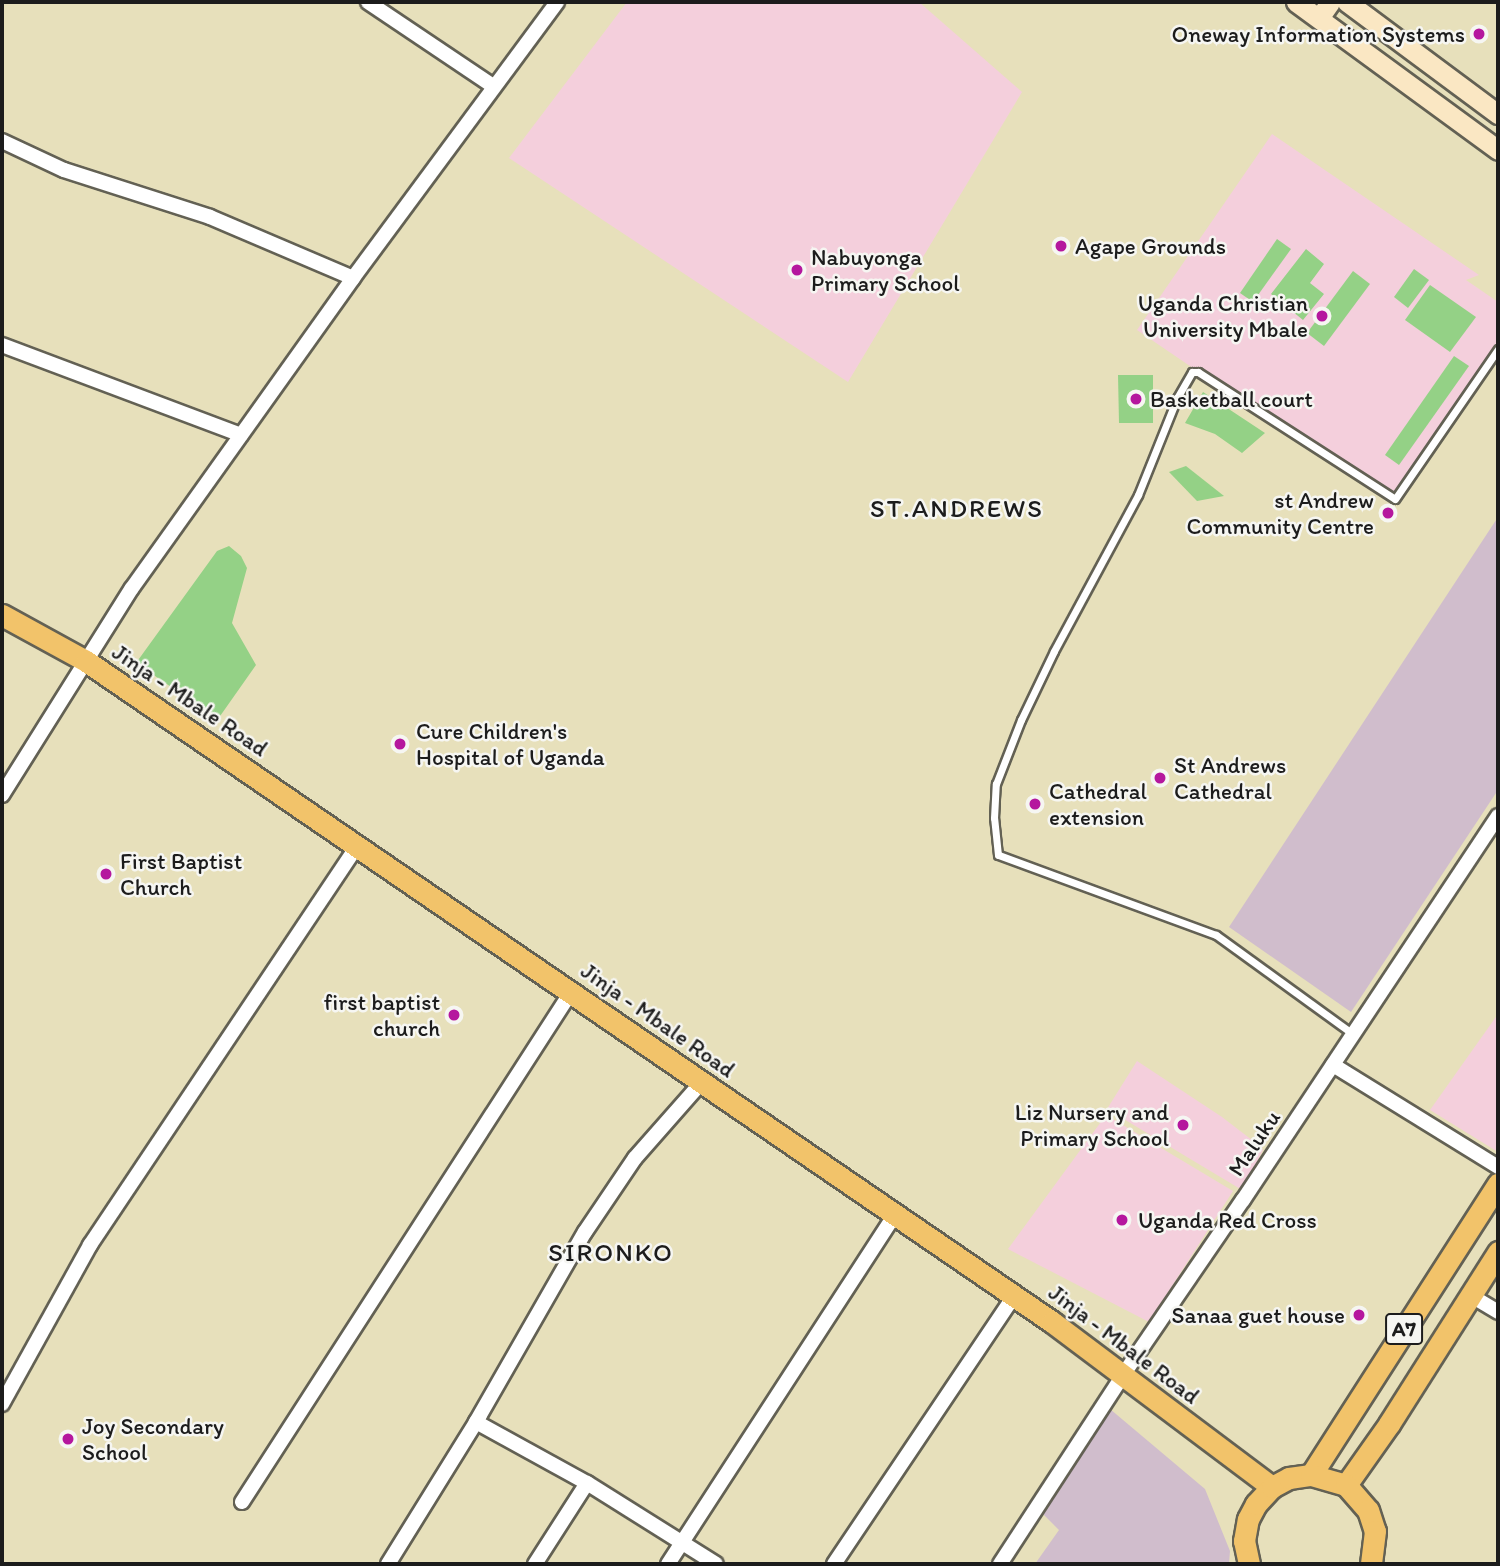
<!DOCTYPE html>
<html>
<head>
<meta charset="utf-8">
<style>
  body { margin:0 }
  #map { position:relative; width:1500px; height:1566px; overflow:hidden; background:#e7e0bb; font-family:Itim,sans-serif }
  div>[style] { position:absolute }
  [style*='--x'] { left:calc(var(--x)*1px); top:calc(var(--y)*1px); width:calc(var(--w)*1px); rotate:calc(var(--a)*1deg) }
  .built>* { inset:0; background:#f4cfdc }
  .industrial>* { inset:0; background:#d0bdcc }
  .green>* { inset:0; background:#94d186 }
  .roads { filter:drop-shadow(2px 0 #636154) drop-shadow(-2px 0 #636154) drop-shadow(0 2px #636154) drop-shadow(0 -2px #636154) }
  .lane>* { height:7px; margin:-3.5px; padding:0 3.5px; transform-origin:3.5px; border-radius:3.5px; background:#fff }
  .street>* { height:14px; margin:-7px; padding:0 7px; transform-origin:7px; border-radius:7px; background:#fff }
  .secondary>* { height:19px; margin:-9.5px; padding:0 9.5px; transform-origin:9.5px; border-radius:9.5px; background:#fae7c3 }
  .primary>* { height:21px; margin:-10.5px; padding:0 10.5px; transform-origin:10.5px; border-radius:10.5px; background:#f2c36a }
  .dots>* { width:19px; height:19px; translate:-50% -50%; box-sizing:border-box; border:4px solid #f6f6f2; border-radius:50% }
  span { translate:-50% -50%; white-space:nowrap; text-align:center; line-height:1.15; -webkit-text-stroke:5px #f6f6f2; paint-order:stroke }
  .shield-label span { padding:2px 5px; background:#f6f6f2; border:2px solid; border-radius:5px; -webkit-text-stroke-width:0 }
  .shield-label { font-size:21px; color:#1c1c1c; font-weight:700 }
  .poi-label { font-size:23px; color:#1c1c1c }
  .right { translate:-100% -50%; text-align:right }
  .left { translate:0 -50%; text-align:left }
  .street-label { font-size:23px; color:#1c1c1c }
  .quarter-label { font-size:26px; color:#1c1c1c; letter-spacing:2px }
  .frame { position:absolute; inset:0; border:4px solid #1c1c1c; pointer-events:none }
</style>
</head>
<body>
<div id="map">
  <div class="built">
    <i style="clip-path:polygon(627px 2px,919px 2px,1022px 92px,848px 382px,509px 158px)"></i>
    <i style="clip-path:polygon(1272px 134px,1479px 275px,1466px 280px,1498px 302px,1498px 352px,1393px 504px,1137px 330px)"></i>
    <i style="clip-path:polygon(1498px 1014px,1498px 1152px,1430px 1110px)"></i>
    <i style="clip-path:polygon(1137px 1061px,1222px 1117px,1261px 1147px,1263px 1150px,1242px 1190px,1107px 1109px)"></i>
    <i style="clip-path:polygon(1106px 1115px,1233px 1191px,1149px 1322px,1008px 1249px)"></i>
  </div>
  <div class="industrial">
    <i style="clip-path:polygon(1498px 517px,1498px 790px,1351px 1012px,1229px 927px)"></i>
    <i style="clip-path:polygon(1110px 1409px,1205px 1489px,1230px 1551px,1229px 1564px,1035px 1564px,1059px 1530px,1037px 1508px)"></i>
  </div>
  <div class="green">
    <i style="clip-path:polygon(1277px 239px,1291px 249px,1253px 302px,1240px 293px)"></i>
    <i style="clip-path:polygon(1306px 249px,1324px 264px,1310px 283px,1324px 294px,1303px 320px,1271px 294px)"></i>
    <i style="clip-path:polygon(1414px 269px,1429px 280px,1408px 308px,1394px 297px)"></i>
    <i style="clip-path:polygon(1353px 271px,1370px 284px,1324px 346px,1307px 333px)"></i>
    <i style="clip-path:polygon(1430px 285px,1476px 317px,1450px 352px,1405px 320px)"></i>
    <i style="clip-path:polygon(1454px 356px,1469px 366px,1399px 465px,1385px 455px)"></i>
    <i style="clip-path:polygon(1118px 375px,1153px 375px,1153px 423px,1119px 423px)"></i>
    <i style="clip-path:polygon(1203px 392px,1265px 433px,1242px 453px,1215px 434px,1185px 423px)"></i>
    <i style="clip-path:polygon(1186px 466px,1224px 496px,1197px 501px,1169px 472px)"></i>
    <i style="clip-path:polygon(229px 546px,241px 556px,247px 568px,232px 623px,256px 665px,218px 719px,136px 663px,217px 551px)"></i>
  </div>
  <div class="roads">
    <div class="lane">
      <i style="--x:1353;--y:1034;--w:169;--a:-144.1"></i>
      <i style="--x:1216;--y:935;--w:232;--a:-159.8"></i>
      <i style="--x:998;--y:855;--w:37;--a:-96"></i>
      <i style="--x:994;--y:818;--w:34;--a:-87"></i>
      <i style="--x:996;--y:784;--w:69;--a:-68.7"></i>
      <i style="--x:1021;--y:720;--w:76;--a:-64.4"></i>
      <i style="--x:1054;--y:651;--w:177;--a:-61.7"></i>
      <i style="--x:1138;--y:495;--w:105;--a:-68.1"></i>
      <i style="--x:1177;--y:398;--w:30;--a:-60"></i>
      <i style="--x:1192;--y:372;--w:6;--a:0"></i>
      <i style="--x:1198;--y:372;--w:234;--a:32.8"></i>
      <i style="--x:1395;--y:499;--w:182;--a:-55.5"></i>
    </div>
    <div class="street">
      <i style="--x:368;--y:2;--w:151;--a:33.9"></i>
      <i style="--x:2;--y:141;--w:68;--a:25.1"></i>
      <i style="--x:64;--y:170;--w:153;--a:17.8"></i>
      <i style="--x:210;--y:217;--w:155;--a:23.1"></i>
      <i style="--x:2;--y:345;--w:255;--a:20.6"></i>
      <i style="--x:2;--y:795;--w:244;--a:-57.9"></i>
      <i style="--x:132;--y:588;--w:381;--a:-54.5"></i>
      <i style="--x:353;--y:278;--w:343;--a:-53.5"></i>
      <i style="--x:1333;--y:1065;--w:194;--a:31.7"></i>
      <i style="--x:1470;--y:1295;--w:33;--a:31"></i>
      <i style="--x:2;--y:1404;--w:182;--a:-61"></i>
      <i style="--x:90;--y:1245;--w:480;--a:-56.2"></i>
      <i style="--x:476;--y:1422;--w:127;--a:28.8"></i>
      <i style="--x:587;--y:1483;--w:152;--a:32.1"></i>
      <i style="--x:242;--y:1502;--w:607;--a:-57.17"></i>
      <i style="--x:388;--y:1564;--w:167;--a:-58.2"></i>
      <i style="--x:476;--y:1422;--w:219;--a:-60.2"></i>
      <i style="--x:585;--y:1232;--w:89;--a:-56"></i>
      <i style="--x:635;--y:1158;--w:101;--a:-48.6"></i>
      <i style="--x:535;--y:1564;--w:96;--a:-57.3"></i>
      <i style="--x:668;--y:1564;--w:416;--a:-57"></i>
      <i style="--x:834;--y:1564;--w:323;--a:-56.1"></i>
      <i style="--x:1000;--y:1564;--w:225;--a:-56.9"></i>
      <i style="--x:1123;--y:1375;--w:212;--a:-55.6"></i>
      <i style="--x:1243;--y:1200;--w:461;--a:-56.4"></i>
    </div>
    <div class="secondary">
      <i style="--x:1296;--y:2;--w:250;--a:36.2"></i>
      <i style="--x:1347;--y:2;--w:188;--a:36.6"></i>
      <i style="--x:1319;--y:18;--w:19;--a:-55"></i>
    </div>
    <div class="primary">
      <i style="--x:2;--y:615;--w:96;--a:28.7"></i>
      <i style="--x:86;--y:661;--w:1171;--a:34.38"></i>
      <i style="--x:1052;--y:1322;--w:275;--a:36.9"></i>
      <i style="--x:1311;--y:1475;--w:346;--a:-57.3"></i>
      <i style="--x:1346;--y:1485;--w:75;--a:-54.8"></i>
      <i style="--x:1389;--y:1424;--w:204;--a:-57.6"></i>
      <i style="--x:1249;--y:1564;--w:24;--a:-102"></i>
      <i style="--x:1244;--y:1541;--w:22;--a:-80"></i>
      <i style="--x:1248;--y:1519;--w:17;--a:-62"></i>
      <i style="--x:1256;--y:1504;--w:23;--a:-47"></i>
      <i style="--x:1272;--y:1487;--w:19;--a:-28"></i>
      <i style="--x:1289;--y:1478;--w:22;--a:-8"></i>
      <i style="--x:1311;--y:1475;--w:36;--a:16"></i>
      <i style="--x:1346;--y:1485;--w:33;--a:49"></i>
      <i style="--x:1368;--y:1510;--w:22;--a:72"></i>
      <i style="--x:1375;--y:1531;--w:33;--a:97"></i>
    </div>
  </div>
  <div class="dots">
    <i style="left:1479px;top:34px;background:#b5179e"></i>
    <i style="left:1061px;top:246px;background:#b5179e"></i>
    <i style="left:797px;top:270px;background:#b5179e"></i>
    <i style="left:1322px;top:316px;background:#b5179e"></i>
    <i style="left:1136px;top:399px;background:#b5179e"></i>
    <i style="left:1388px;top:513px;background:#b5179e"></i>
    <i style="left:400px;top:744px;background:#b5179e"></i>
    <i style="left:1160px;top:778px;background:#b5179e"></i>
    <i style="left:1035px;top:804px;background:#b5179e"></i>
    <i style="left:106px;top:874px;background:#b5179e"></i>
    <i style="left:454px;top:1015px;background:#b5179e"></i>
    <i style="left:1183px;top:1125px;background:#b5179e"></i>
    <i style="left:1122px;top:1220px;background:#b5179e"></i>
    <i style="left:1359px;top:1315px;background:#b5179e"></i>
    <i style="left:68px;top:1439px;background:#b5179e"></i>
  </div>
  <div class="shield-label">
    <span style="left:1404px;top:1329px">A7</span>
  </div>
  <div class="poi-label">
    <span class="right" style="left:1465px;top:34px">Oneway Information Systems</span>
    <span class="left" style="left:1075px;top:246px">Agape Grounds</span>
    <span class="left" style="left:811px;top:270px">Nabuyonga<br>Primary School</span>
    <span class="right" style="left:1308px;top:316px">Uganda Christian<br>University Mbale</span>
    <span class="left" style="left:1150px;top:399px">Basketball court</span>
    <span class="right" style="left:1374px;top:513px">st Andrew<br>Community Centre</span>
    <span class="left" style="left:416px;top:744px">Cure Children's<br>Hospital of Uganda</span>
    <span class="left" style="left:1174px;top:778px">St Andrews<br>Cathedral</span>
    <span class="left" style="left:1049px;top:804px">Cathedral<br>extension</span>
    <span class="left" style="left:120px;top:874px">First Baptist<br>Church</span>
    <span class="right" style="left:440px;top:1015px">first baptist<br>church</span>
    <span class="right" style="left:1169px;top:1125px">Liz Nursery and<br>Primary School</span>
    <span class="left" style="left:1138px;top:1220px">Uganda Red Cross</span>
    <span class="right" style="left:1345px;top:1315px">Sanaa guet house</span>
    <span class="left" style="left:82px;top:1439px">Joy Secondary<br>School</span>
  </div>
  <div class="street-label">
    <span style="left:190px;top:700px;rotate:34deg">Jinja - Mbale Road</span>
    <span style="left:658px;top:1020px;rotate:35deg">Jinja - Mbale Road</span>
    <span style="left:1254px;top:1143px;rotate:-56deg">Maluku</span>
    <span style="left:1124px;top:1344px;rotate:37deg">Jinja - Mbale Road</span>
  </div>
  <div class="quarter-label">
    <span style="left:957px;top:509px">ST.ANDREWS</span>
    <span style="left:611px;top:1253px">SIRONKO</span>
  </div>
  <div class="frame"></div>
</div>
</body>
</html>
